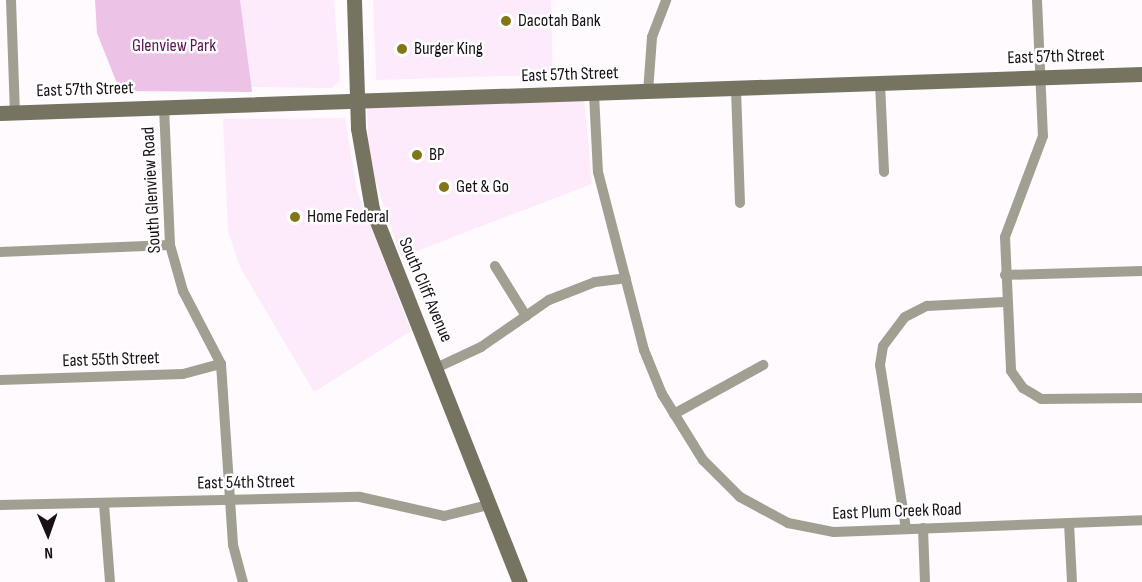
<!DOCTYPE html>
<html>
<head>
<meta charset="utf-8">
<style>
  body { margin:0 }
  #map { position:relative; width:1142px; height:582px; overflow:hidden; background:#fffafe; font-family:"Sofia Sans Condensed",sans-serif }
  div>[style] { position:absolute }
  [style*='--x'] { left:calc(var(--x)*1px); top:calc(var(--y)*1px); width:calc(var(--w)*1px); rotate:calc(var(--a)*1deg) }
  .built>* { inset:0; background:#fdeafb }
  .green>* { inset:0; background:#ecc2e7 }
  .street>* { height:10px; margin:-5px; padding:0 5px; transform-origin:5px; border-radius:5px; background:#a19f92 }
  .secondary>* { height:15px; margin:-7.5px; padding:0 7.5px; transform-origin:7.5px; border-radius:7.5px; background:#767360 }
  .dots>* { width:16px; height:16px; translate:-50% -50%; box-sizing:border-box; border:3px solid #fff; border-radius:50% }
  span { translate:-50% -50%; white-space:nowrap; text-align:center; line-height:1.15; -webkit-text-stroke:5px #fff; paint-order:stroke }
  .poi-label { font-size:18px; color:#191017 }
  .left { translate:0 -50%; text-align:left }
  .park-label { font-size:18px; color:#5f105b }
  .street-label { font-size:18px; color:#191017 }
  .north { position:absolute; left:18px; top:504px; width:60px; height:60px; -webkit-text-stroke:4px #fff; paint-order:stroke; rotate:178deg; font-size:16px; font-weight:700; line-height:24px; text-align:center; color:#191017 }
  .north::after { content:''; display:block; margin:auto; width:21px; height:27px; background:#191017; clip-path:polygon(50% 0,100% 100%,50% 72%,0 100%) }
</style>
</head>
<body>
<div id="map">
  <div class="built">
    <i style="clip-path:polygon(240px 0,334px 0,340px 81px,332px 88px,250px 87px)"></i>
    <i style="clip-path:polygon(373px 0,551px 0,553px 79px,538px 75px,376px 80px)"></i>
    <i style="clip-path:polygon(584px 99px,592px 184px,401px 257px,369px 161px,367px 104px)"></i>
    <i style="clip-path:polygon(345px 118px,357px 191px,411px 331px,314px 392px,240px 267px,228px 231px,223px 119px)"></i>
  </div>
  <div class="green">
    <i style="clip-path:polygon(95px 0,240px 0,252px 92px,120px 91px,97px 33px)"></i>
  </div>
  <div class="street">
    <i style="--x:11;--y:0;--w:113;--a:88"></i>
    <i style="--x:1037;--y:0;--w:136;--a:87.5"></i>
    <i style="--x:1043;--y:136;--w:108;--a:110.6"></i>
    <i style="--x:1005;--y:237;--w:134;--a:87.4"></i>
    <i style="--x:1011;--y:371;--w:21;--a:55"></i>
    <i style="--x:1023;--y:388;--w:21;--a:31"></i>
    <i style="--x:1041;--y:399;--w:101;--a:-0.6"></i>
    <i style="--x:880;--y:83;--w:89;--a:87.4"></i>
    <i style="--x:736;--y:89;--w:114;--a:88"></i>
    <i style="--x:648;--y:92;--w:55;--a:-85.8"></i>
    <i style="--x:652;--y:37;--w:40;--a:-69"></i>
    <i style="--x:594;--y:94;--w:78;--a:87.1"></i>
    <i style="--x:598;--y:172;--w:184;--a:75.5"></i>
    <i style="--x:644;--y:350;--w:48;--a:67.8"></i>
    <i style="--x:662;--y:394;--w:78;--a:58.2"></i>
    <i style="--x:703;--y:460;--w:52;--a:45"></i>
    <i style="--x:740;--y:497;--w:55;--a:28.4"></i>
    <i style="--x:788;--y:523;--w:47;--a:11.1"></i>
    <i style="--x:834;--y:532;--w:308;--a:-2.2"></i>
    <i style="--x:164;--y:107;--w:138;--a:87.5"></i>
    <i style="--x:170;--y:245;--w:48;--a:74.2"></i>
    <i style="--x:183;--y:291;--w:82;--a:62.5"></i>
    <i style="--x:221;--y:364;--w:181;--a:86.2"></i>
    <i style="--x:233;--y:545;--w:38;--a:75"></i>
    <i style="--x:0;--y:252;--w:170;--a:-2.4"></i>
    <i style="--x:495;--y:266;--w:59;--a:58.2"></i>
    <i style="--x:1005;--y:275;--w:137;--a:-1.7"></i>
    <i style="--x:436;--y:368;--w:50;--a:-25"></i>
    <i style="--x:481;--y:347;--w:83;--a:-34.7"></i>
    <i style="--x:549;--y:300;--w:49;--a:-21.4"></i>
    <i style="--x:595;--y:282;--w:31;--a:-7"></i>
    <i style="--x:0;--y:380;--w:183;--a:-1.9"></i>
    <i style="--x:183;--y:374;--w:39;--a:-15"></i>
    <i style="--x:674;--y:414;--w:102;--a:-28.8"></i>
    <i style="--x:104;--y:504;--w:78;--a:85.6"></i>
    <i style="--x:0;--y:505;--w:360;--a:-1.3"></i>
    <i style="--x:360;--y:497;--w:86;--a:12.7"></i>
    <i style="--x:444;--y:516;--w:45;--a:-14"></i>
    <i style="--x:1069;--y:523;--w:59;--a:87.1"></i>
    <i style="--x:923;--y:528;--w:54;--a:87.9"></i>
    <i style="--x:906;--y:529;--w:166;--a:-99"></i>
    <i style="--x:880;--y:365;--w:19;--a:-81"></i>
    <i style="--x:883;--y:346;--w:36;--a:-53"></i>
    <i style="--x:905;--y:317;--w:25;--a:-27"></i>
    <i style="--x:927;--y:306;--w:77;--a:-3"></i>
  </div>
  <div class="secondary">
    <i style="--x:354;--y:0;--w:128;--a:88.2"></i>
    <i style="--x:358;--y:128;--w:82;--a:80.2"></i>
    <i style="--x:372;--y:209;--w:401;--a:68.4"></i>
    <i style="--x:0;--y:113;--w:1143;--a:-1.96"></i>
  </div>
  <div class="dots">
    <i style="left:506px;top:21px;background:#827619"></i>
    <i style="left:402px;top:49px;background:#827619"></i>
    <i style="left:417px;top:155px;background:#827619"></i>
    <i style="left:444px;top:187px;background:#827619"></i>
    <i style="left:295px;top:217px;background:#827619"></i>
  </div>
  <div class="poi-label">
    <span class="left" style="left:518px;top:21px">Dacotah Bank</span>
    <span class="left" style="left:414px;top:49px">Burger King</span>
    <span class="left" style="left:429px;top:155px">BP</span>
    <span class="left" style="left:456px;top:187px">Get &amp; Go</span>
    <span class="left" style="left:307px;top:217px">Home Federal</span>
  </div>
  <div class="park-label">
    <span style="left:174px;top:46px">Glenview Park</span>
  </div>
  <div class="street-label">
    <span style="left:1056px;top:57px;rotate:-2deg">East 57th Street</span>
    <span style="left:570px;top:75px;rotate:-2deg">East 57th Street</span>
    <span style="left:85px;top:90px;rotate:-2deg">East 57th Street</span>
    <span style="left:152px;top:190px;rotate:-93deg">South Glenview Road</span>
    <span style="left:425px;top:290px;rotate:67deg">South Cliff Avenue</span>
    <span style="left:111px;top:360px;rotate:-2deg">East 55th Street</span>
    <span style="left:246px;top:483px;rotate:-1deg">East 54th Street</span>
    <span style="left:897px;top:512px;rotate:-2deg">East Plum Creek Road</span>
  </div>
  <div class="north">N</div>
</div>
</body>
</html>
